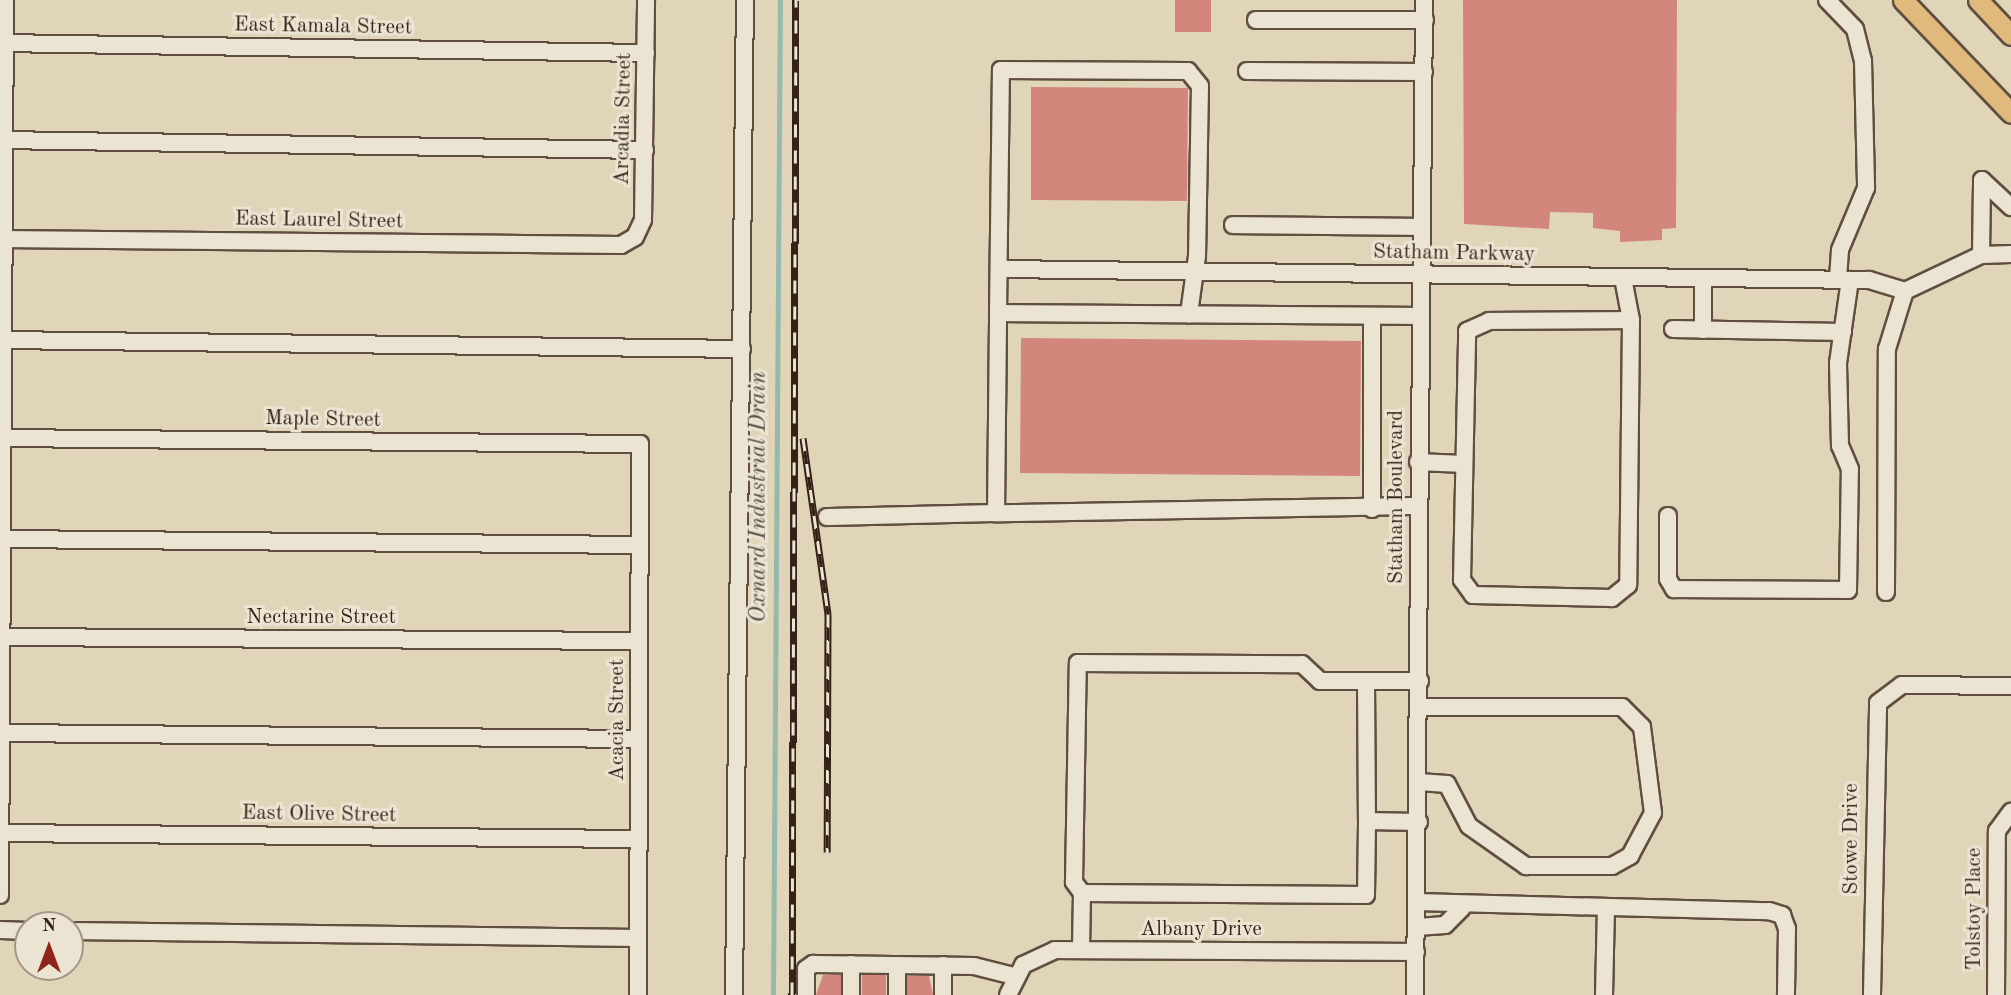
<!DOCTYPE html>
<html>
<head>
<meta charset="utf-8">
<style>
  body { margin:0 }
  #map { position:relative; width:2011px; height:995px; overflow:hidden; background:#e1d5b9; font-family:"Old Standard TT",serif }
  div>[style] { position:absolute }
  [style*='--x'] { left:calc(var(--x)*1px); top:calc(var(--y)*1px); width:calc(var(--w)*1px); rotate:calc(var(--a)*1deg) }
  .stream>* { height:4.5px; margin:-2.25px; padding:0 2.25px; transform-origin:2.25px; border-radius:2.25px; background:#95b9ab }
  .building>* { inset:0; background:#d2867c }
  .roads { filter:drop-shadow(2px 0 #604f40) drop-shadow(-2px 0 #604f40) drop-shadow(0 2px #604f40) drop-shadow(0 -2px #604f40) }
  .minor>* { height:16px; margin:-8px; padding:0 8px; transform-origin:8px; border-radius:8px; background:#ece4d2 }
  .major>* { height:19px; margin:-9.5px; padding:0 9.5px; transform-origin:9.5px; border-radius:9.5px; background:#e0ba7c }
  .rail>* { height:7px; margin-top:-3.5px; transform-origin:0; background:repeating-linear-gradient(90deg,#ece4d2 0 13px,#352217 0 26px); box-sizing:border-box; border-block:2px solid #352217 }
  span { translate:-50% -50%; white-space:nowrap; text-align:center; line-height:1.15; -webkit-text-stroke:6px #ece4d2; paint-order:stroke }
  .street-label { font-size:21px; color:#352217 }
  .water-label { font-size:23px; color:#4d483c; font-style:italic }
  .north { position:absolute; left:14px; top:911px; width:70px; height:70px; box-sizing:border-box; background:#ece4d2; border:2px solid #a39687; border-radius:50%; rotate:0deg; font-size:19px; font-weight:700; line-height:28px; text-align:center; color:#352217 }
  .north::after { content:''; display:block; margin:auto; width:24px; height:32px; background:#8f2418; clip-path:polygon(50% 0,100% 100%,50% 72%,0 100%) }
</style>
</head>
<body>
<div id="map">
  <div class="stream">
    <i style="--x:773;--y:995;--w:995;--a:-89.6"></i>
  </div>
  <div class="building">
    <i style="clip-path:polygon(1175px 0,1211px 0,1211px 32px,1175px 32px)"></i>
    <i style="clip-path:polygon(1463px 0,1677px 0,1676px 228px,1662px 229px,1662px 240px,1620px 242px,1620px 231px,1593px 228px,1593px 213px,1550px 212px,1549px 229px,1464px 224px)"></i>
    <i style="clip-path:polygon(1031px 87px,1188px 88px,1187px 201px,1031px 200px)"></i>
    <i style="clip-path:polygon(1021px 338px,1361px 341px,1360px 476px,1020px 473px)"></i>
    <i style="clip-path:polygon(823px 975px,841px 975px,841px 995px,816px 995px)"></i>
    <i style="clip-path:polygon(862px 975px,886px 975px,886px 995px,862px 995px)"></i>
    <i style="clip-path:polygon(907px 976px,929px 976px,933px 995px,907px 995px)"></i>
  </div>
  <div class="roads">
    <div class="minor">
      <i style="--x:1827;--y:0;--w:40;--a:46"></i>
      <i style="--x:1855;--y:29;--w:33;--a:76"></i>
      <i style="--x:1863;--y:61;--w:127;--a:88.6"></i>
      <i style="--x:1866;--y:188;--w:67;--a:112.8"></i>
      <i style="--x:1840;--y:250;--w:30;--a:94"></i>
      <i style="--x:1256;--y:20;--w:169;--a:0"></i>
      <i style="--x:0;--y:43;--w:646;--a:0.89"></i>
      <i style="--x:1247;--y:71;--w:177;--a:0.3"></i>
      <i style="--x:0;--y:140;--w:645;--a:0.89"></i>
      <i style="--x:1233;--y:225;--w:187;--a:0.6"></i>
      <i style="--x:0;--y:239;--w:621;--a:0.55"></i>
      <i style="--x:621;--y:245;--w:16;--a:-30"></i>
      <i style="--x:635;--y:237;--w:19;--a:-65"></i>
      <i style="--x:643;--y:220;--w:220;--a:-89.2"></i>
      <i style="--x:1981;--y:255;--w:75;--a:-89.2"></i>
      <i style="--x:1982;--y:180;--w:40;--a:43"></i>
      <i style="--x:1000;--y:269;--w:869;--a:0.73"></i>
      <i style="--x:1869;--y:280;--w:38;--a:17"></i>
      <i style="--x:1623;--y:278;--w:43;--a:79.2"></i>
      <i style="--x:1631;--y:320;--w:265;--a:90.6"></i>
      <i style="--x:1628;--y:585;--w:21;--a:141"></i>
      <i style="--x:1612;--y:598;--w:139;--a:-178.8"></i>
      <i style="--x:1473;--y:595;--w:19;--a:-126"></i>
      <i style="--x:1462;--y:580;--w:249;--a:-88.8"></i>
      <i style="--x:1467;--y:331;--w:24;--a:-24"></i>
      <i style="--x:1489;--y:321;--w:142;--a:-0.4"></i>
      <i style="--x:1703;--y:278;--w:52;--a:90"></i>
      <i style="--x:998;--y:313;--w:243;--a:-89.3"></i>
      <i style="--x:1001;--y:70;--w:187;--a:0.3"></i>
      <i style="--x:1188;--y:71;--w:19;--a:51"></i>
      <i style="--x:1200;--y:86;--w:170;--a:91"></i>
      <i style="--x:1197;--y:256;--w:59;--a:97.9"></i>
      <i style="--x:1372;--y:316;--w:193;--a:90"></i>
      <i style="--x:1673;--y:329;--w:170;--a:1"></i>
      <i style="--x:0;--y:340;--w:742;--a:0.69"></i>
      <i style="--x:0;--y:438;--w:640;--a:0.54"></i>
      <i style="--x:640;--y:444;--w:551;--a:90.21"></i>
      <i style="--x:1418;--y:462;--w:45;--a:2.5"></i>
      <i style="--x:1418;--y:506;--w:422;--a:179"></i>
      <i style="--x:996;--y:513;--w:200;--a:-89.4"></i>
      <i style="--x:998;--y:313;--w:421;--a:0.4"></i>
      <i style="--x:1668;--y:516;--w:63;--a:90"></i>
      <i style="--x:1668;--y:579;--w:12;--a:59"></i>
      <i style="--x:1674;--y:589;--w:174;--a:0.3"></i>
      <i style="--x:1848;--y:590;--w:121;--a:-89.1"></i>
      <i style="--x:1850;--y:469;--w:25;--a:-113"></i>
      <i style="--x:1840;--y:446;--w:83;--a:-91.4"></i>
      <i style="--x:1838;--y:363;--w:84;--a:-81.8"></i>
      <i style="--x:827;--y:517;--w:169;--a:-1.4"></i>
      <i style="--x:4;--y:539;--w:635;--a:0.54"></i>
      <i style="--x:1886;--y:592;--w:243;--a:-89.8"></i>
      <i style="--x:1887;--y:349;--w:61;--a:-72.8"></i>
      <i style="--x:1905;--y:291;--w:84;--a:-25.3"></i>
      <i style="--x:1981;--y:255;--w:30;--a:-2"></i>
      <i style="--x:4;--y:637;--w:635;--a:0.36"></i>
      <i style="--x:1366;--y:682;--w:139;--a:89.6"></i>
      <i style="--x:1367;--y:821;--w:52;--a:1.1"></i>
      <i style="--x:3;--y:733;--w:636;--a:0.54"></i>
      <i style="--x:1419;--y:782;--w:28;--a:4"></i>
      <i style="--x:1447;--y:784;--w:47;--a:62.4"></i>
      <i style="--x:1469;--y:826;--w:70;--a:35.1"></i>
      <i style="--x:1526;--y:866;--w:86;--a:0"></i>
      <i style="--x:1612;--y:866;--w:21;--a:-29"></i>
      <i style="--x:1630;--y:856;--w:49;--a:-61.9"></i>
      <i style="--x:1653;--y:813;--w:87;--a:-97.3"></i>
      <i style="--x:1642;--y:727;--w:28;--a:-135"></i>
      <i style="--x:1622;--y:707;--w:202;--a:180"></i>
      <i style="--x:0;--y:833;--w:639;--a:0.54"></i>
      <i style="--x:1082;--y:893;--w:284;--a:0.4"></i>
      <i style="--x:1366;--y:895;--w:74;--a:-89.2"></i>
      <i style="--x:0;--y:895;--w:895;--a:-89.68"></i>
      <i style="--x:1417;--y:902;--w:352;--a:1.5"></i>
      <i style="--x:1769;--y:911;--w:14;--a:17"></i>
      <i style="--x:1782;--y:915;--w:15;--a:70"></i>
      <i style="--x:1787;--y:929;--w:66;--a:90.9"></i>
      <i style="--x:1417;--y:927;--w:28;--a:-4"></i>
      <i style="--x:1445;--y:925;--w:24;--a:-45"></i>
      <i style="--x:0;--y:930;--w:28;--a:2"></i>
      <i style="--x:70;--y:931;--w:568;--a:0.71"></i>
      <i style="--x:1081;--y:950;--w:57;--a:-89"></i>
      <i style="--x:1082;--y:893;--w:14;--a:-126"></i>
      <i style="--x:1074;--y:882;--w:219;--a:-89"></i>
      <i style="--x:1078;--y:663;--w:224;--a:0.3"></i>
      <i style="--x:1302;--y:664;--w:25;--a:43"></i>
      <i style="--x:1320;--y:681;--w:100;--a:0"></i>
      <i style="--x:734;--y:995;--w:995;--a:-89.37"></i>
      <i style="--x:806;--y:995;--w:26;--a:-90"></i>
      <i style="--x:806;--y:969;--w:9;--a:-36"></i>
      <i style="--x:813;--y:964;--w:161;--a:0.7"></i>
      <i style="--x:974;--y:966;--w:41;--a:14"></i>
      <i style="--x:851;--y:995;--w:31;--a:-90"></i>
      <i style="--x:897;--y:995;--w:30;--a:-90"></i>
      <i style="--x:943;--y:995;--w:30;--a:-90"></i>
      <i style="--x:1008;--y:995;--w:34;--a:-63"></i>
      <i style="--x:1023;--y:965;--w:35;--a:-25"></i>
      <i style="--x:1055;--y:950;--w:361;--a:0.3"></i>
      <i style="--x:1415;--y:995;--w:995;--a:-89.48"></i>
      <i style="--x:1604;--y:995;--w:86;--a:-88.7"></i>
      <i style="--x:1872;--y:995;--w:292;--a:-88.8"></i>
      <i style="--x:1878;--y:703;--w:30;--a:-37"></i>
      <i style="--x:1902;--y:685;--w:109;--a:0.5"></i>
      <i style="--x:1996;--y:995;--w:164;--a:-89.7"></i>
      <i style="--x:1997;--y:831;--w:24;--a:-54"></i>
    </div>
    <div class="major">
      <i style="--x:1903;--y:0;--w:156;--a:46.3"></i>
      <i style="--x:1978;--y:0;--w:48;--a:46.7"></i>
    </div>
  </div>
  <div class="rail">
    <i style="--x:803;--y:438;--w:178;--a:81.9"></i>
    <i style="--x:828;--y:614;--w:238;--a:90.2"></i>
    <i style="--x:792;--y:995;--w:995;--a:-89.77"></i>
  </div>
  <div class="street-label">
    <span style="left:323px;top:27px;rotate:1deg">East Kamala Street</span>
    <span style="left:624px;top:119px;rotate:-89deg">Arcadia Street</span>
    <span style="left:319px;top:221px;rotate:1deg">East Laurel Street</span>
    <span style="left:1454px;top:254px;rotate:1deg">Statham Parkway</span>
    <span style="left:323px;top:420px;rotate:1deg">Maple Street</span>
    <span style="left:1397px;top:497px;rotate:-90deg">Statham Boulevard</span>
    <span style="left:321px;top:618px">Nectarine Street</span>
    <span style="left:618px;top:720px;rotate:-90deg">Acacia Street</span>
    <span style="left:319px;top:815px;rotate:1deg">East Olive Street</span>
    <span style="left:1852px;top:839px;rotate:-90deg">Stowe Drive</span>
    <span style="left:1975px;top:909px;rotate:-90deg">Tolstoy Place</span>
    <span style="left:1201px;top:930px">Albany Drive</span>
  </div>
  <div class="water-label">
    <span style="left:759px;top:497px;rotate:-90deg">Oxnard Industrial Drain</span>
  </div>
  <div class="north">N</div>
</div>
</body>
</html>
